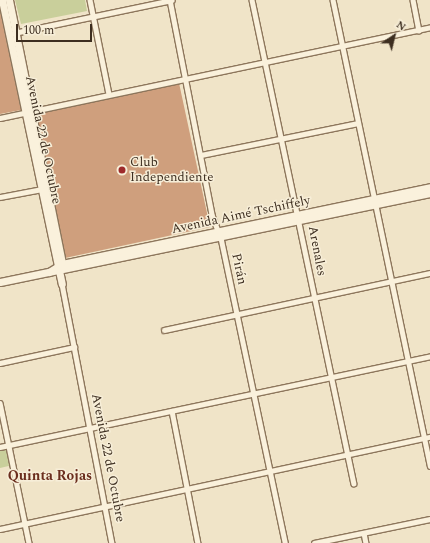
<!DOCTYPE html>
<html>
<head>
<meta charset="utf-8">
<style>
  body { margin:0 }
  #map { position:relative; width:430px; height:543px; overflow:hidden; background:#f0e4c8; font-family:Spectral,serif }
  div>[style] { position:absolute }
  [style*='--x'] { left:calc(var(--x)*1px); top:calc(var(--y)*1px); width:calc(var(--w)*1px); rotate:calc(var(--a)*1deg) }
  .green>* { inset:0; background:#c9cf9b }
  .building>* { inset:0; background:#cf9f7d }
  .roads { filter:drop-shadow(1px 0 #8d765c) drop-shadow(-1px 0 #8d765c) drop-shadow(0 1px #8d765c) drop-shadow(0 -1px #8d765c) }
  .street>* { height:4.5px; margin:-2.25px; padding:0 2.25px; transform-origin:2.25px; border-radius:2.25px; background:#faf1dc }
  .secondary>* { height:7px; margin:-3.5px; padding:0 3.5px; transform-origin:3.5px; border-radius:3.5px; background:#faf1dc }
  .dots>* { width:11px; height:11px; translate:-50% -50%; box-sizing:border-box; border:2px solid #f7eed8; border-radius:50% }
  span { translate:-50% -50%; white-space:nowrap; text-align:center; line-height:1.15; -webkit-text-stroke:3px #f7eed8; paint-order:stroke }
  .street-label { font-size:13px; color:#3d2e20 }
  .poi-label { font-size:13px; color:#3d2e20 }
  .left { translate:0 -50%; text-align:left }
  .neighbourhood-label { font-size:14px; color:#6b2e1e; font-weight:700 }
  .north { position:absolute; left:374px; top:16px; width:40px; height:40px; -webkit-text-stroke:3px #f7eed8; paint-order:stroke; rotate:35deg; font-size:11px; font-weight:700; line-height:16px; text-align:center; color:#3d2e20 }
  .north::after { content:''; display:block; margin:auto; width:14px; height:18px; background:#3d2e20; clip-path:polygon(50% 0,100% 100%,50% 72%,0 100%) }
  .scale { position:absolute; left:16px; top:24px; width:76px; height:18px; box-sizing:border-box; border:2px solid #3d2e20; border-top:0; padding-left:5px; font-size:12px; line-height:14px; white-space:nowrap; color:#3d2e20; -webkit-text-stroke:3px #f7eed8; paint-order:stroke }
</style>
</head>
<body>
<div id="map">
  <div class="green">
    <i style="clip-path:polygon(15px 0,85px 0,87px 11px,21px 24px)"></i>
    <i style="clip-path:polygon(6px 446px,13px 465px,0 468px,0 447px)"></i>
  </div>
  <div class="building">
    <i style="clip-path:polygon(0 11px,21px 110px,0 114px)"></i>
    <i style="clip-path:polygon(179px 83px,210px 227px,65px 258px,35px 114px)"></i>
  </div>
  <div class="roads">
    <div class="street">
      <i style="--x:90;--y:0;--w:96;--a:78.6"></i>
      <i style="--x:170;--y:0;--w:219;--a:78.9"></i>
      <i style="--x:212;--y:215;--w:25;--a:69"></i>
      <i style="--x:221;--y:238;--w:312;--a:78.1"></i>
      <i style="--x:252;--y:0;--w:494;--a:78.1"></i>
      <i style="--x:333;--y:0;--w:476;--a:78.2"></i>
      <i style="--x:413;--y:0;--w:31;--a:79"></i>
      <i style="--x:14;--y:33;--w:161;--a:-11.8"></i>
      <i style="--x:0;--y:118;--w:440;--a:-11.9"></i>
      <i style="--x:201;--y:155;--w:160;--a:-11.5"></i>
      <i style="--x:0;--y:197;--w:43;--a:-10.8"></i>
      <i style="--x:62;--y:284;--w:264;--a:79.1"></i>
      <i style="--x:164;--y:330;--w:272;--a:-12.1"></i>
      <i style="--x:0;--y:363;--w:76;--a:-12.2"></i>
      <i style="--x:0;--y:403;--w:143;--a:78.3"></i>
      <i style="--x:172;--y:411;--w:135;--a:78.9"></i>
      <i style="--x:0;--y:447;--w:440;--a:-11.9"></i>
      <i style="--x:0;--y:529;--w:440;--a:-12.1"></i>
      <i style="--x:364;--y:533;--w:10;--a:79"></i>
      <i style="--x:314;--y:543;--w:118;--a:-11.7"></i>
    </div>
    <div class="secondary">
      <i style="--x:2;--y:0;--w:290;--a:78.1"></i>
      <i style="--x:9;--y:0;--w:273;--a:78.6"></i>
      <i style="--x:49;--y:272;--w:15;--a:-32"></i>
      <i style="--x:62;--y:264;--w:376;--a:-11.8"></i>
      <i style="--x:0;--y:282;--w:439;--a:-11.7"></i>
    </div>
  </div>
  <div class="dots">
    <i style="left:122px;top:170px;background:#9e2a2b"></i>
  </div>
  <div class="street-label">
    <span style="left:43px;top:140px;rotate:78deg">Avenida 22 de Octubre</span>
    <span style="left:241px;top:215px;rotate:-12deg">Avenida Aimé Tschiffely</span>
    <span style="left:317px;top:251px;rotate:79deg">Arenales</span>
    <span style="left:239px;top:269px;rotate:78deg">Pirán</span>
    <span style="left:108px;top:458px;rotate:79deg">Avenida 22 de Octubre</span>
  </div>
  <div class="poi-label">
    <span class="left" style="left:130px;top:170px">Club<br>Independiente</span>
  </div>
  <div class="neighbourhood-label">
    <span style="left:50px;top:476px">Quinta Rojas</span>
  </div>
  <div class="north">N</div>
  <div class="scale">100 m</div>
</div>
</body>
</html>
